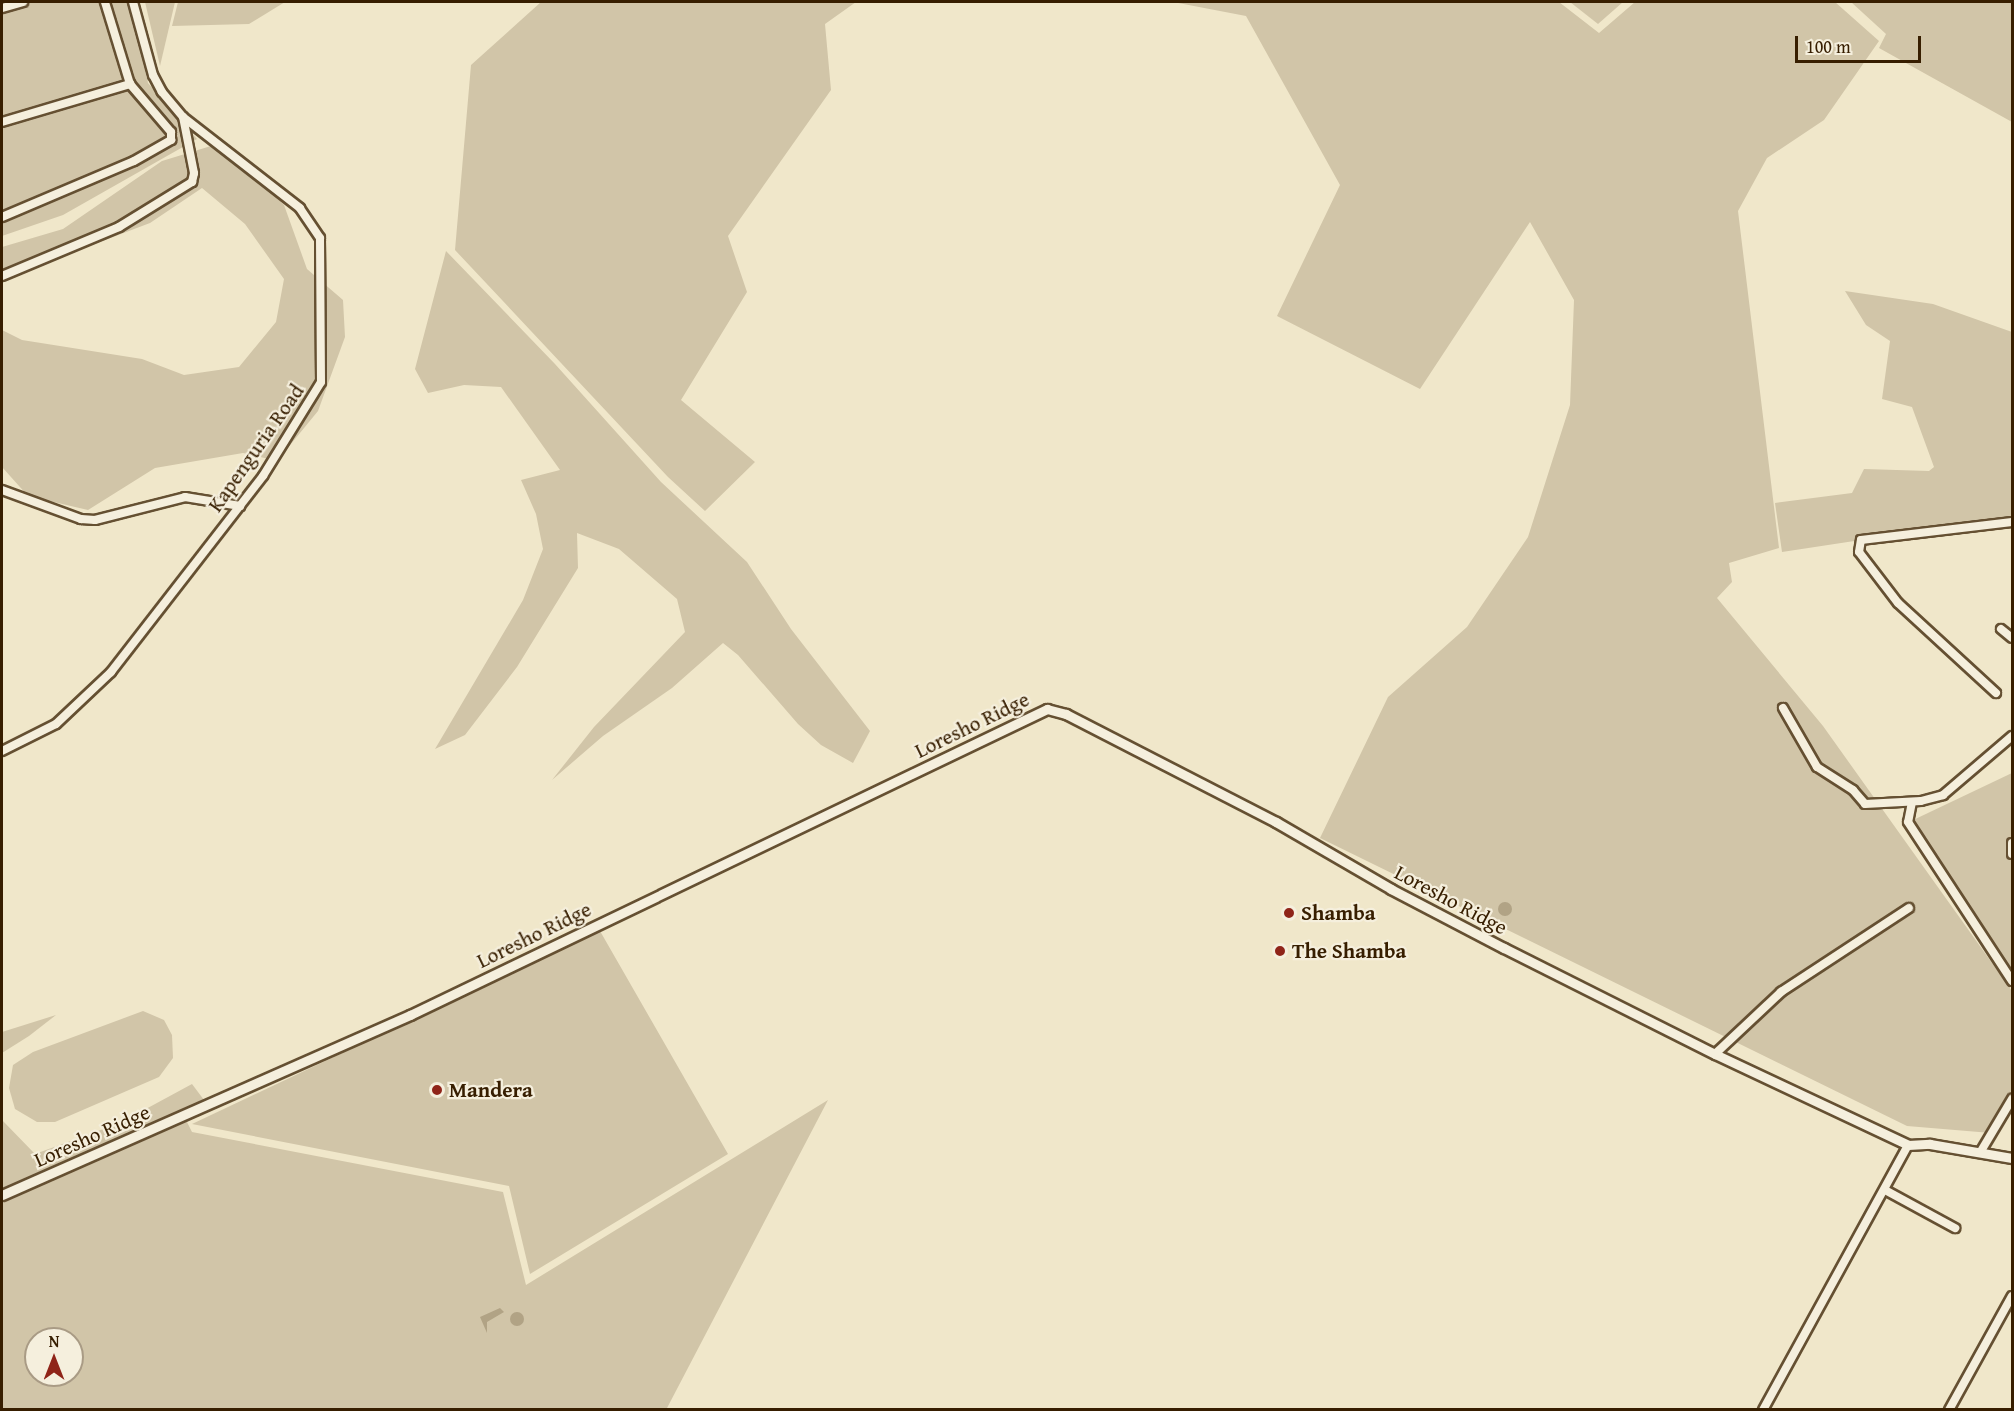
<!DOCTYPE html>
<html>
<head>
<meta charset="utf-8">
<style>
  body { margin:0 }
  #map { position:relative; width:2014px; height:1411px; overflow:hidden; background:#f0e7ca; font-family:"Gentium Book Plus",serif }
  div>[style] { position:absolute }
  [style*='--x'] { left:calc(var(--x)*1px); top:calc(var(--y)*1px); width:calc(var(--w)*1px); rotate:calc(var(--a)*1deg) }
  .green>* { inset:0; background:#d1c5a8 }
  .water>* { inset:0; background:#b1a385 }
  .round { border-radius:50% }
  .roads { filter:drop-shadow(2px 0 #655032) drop-shadow(-2px 0 #655032) drop-shadow(0 2px #655032) drop-shadow(0 -2px #655032) }
  .minor>* { height:8px; margin:-4px; padding:0 4px; transform-origin:4px; border-radius:4px; background:#f5efdd }
  .tertiary>* { height:9px; margin:-4.5px; padding:0 4.5px; transform-origin:4.5px; border-radius:4.5px; background:#f5efdd }
  .dots>* { width:16px; height:16px; translate:-50% -50%; box-sizing:border-box; border:3px solid #f5efdd; border-radius:50% }
  span { translate:-50% -50%; white-space:nowrap; text-align:center; line-height:1.15; -webkit-text-stroke:4.5px #f5efdd; paint-order:stroke }
  .street-label { font-size:21px; color:#371e00 }
  .poi-label { font-size:21px; color:#371e00; font-weight:700 }
  .left { translate:0 -50%; text-align:left }
  .frame { position:absolute; inset:0; border:3px solid #371e00; pointer-events:none }
  .north { position:absolute; left:24px; top:1327px; width:60px; height:60px; box-sizing:border-box; background:#f5efdd; border:2px solid #a99b85; border-radius:50%; rotate:0deg; font-size:16px; font-weight:700; line-height:24px; text-align:center; color:#371e00 }
  .north::after { content:''; display:block; margin:auto; width:21px; height:27px; background:#8f2418; clip-path:polygon(50% 0,100% 100%,50% 72%,0 100%) }
  .scale { position:absolute; left:1795px; top:36px; width:126px; height:27px; box-sizing:border-box; border:3px solid #371e00; border-top:0; padding-left:8px; font-size:18px; line-height:21px; white-space:nowrap; color:#371e00; -webkit-text-stroke:4px #f5efdd; paint-order:stroke }
</style>
</head>
<body>
<div id="map">
  <div class="green">
    <i style="clip-path:polygon(2px 2px,131px 2px,148px 83px,197px 139px,63px 215px,2px 236px)"></i>
    <i style="clip-path:polygon(145px 2px,175px 2px,160px 66px)"></i>
    <i style="clip-path:polygon(178px 2px,285px 2px,249px 24px,172px 26px)"></i>
    <i style="clip-path:polygon(541px 2px,856px 2px,825px 24px,831px 90px,728px 236px,747px 292px,681px 400px,755px 462px,705px 511px,668px 477px,455px 250px,471px 65px)"></i>
    <i style="clip-path:polygon(1173px 2px,1559px 2px,1599px 33px,1635px 2px,1835px 2px,1879px 41px,1824px 120px,1767px 158px,1738px 211px,1779px 548px,1729px 563px,1732px 582px,1717px 598px,1823px 726px,2012px 991px,2012px 1089px,1991px 1133px,1907px 1126px,1320px 838px,1388px 697px,1467px 627px,1528px 537px,1570px 405px,1574px 300px,1530px 222px,1420px 389px,1277px 316px,1340px 185px,1246px 16px)"></i>
    <i style="clip-path:polygon(1570px 2px,1623px 2px,1598px 24px)"></i>
    <i style="clip-path:polygon(1851px 2px,2012px 2px,2012px 122px,1879px 48px,1886px 34px)"></i>
    <i style="clip-path:polygon(224px 142px,284px 205px,307px 269px,343px 300px,345px 337px,318px 411px,277px 461px,243px 453px,155px 468px,88px 510px,28px 496px,2px 467px,2px 330px,22px 340px,142px 359px,184px 375px,239px 367px,276px 322px,284px 279px,245px 224px,202px 188px,150px 223px,2px 279px,2px 247px,63px 229px,162px 161px)"></i>
    <i style="clip-path:polygon(446px 251px,555px 364px,661px 482px,747px 562px,791px 629px,870px 731px,853px 763px,821px 745px,798px 724px,738px 655px,723px 643px,672px 688px,603px 736px,552px 780px,594px 727px,685px 632px,677px 599px,619px 549px,577px 533px,578px 568px,517px 667px,465px 735px,435px 749px,523px 600px,543px 549px,536px 514px,521px 480px,560px 470px,501px 387px,464px 385px,428px 393px,415px 369px)"></i>
    <i style="clip-path:polygon(1845px 291px,1933px 304px,2012px 332px,2012px 517px,1782px 552px,1775px 503px,1852px 493px,1864px 469px,1929px 471px,1934px 467px,1912px 407px,1882px 399px,1890px 341px,1866px 325px)"></i>
    <i style="clip-path:polygon(2012px 773px,2012px 973px,1909px 822px)"></i>
    <i style="clip-path:polygon(600px 931px,728px 1154px,530px 1274px,509px 1186px,192px 1124px)"></i>
    <i style="clip-path:polygon(143px 1011px,164px 1020px,172px 1035px,173px 1058px,159px 1077px,55px 1122px,37px 1122px,15px 1109px,9px 1088px,13px 1065px,33px 1052px)"></i>
    <i style="clip-path:polygon(56px 1015px,29px 1036px,2px 1053px,2px 1032px)"></i>
    <i style="clip-path:polygon(evenodd,192px 1084px,204px 1100px,202px 1112px,187px 1122px,192px 1132px,503px 1192px,526px 1285px,828px 1100px,666px 1410px,2px 1409px,2px 1120px,35px 1154px,120px 1123px,192px 1084px,36px 1339px,72px 1339px,72px 1375px,36px 1375px,36px 1339px)"></i>
  </div>
  <div class="water">
    <i class="round" style="left:1498px;top:902px;width:14px;height:14px"></i>
    <i style="clip-path:polygon(500px 1308px,504px 1312px,487px 1322px,487px 1333px,480px 1317px)"></i>
    <i class="round" style="left:510px;top:1312px;width:14px;height:14px"></i>
  </div>
  <div class="roads">
    <div class="minor">
      <i style="--x:2;--y:8;--w:22;--a:-16"></i>
      <i style="--x:2;--y:122;--w:134;--a:-16.5"></i>
      <i style="--x:2;--y:217;--w:143;--a:-23"></i>
      <i style="--x:134;--y:161;--w:43;--a:-29.6"></i>
      <i style="--x:171;--y:140;--w:8;--a:-90"></i>
      <i style="--x:171;--y:132;--w:63;--a:-130.5"></i>
      <i style="--x:130;--y:84;--w:86;--a:-107"></i>
      <i style="--x:2;--y:276;--w:127;--a:-22.7"></i>
      <i style="--x:119;--y:227;--w:86;--a:-31.7"></i>
      <i style="--x:192;--y:182;--w:9;--a:-77"></i>
      <i style="--x:194;--y:173;--w:57;--a:-101.1"></i>
      <i style="--x:2;--y:490;--w:84;--a:20.2"></i>
      <i style="--x:81;--y:519;--w:14;--a:4"></i>
      <i style="--x:95;--y:520;--w:93;--a:-14.3"></i>
      <i style="--x:185;--y:497;--w:56;--a:9.3"></i>
      <i style="--x:2001;--y:629;--w:14;--a:39"></i>
      <i style="--x:1996;--y:693;--w:133;--a:-137.4"></i>
      <i style="--x:1898;--y:603;--w:64;--a:-127.4"></i>
      <i style="--x:1859;--y:552;--w:12;--a:-81"></i>
      <i style="--x:1861;--y:540;--w:152;--a:-6.8"></i>
      <i style="--x:1783;--y:708;--w:68;--a:60"></i>
      <i style="--x:1817;--y:767;--w:43;--a:32.6"></i>
      <i style="--x:1853;--y:790;--w:18;--a:49"></i>
      <i style="--x:1865;--y:804;--w:56;--a:-3.1"></i>
      <i style="--x:1921;--y:801;--w:23;--a:-15"></i>
      <i style="--x:1943;--y:795;--w:91;--a:-40.5"></i>
      <i style="--x:2;--y:751;--w:60;--a:-26.6"></i>
      <i style="--x:56;--y:724;--w:76;--a:-43.4"></i>
      <i style="--x:111;--y:672;--w:248;--a:-52.2"></i>
      <i style="--x:263;--y:476;--w:110;--a:-58.3"></i>
      <i style="--x:321;--y:382;--w:144;--a:-90.4"></i>
      <i style="--x:320;--y:238;--w:36;--a:-124"></i>
      <i style="--x:300;--y:208;--w:148;--a:-142.1"></i>
      <i style="--x:183;--y:117;--w:33;--a:-130"></i>
      <i style="--x:162;--y:92;--w:19;--a:-118"></i>
      <i style="--x:153;--y:75;--w:76;--a:-105.3"></i>
      <i style="--x:1912;--y:802;--w:20;--a:101"></i>
      <i style="--x:1908;--y:822;--w:190;--a:56.8"></i>
      <i style="--x:2012;--y:843;--w:11;--a:90"></i>
      <i style="--x:1715;--y:1054;--w:91;--a:-43.2"></i>
      <i style="--x:1781;--y:992;--w:153;--a:-33.3"></i>
      <i style="--x:1981;--y:1151;--w:61;--a:-59.2"></i>
      <i style="--x:1885;--y:1190;--w:80;--a:28.5"></i>
      <i style="--x:1763;--y:1410;--w:302;--a:-61.3"></i>
      <i style="--x:1949;--y:1410;--w:130;--a:-61.1"></i>
    </div>
    <div class="tertiary">
      <i style="--x:2;--y:1195;--w:446;--a:-23.8"></i>
      <i style="--x:410;--y:1015;--w:707;--a:-25.66"></i>
      <i style="--x:1047;--y:709;--w:20;--a:15"></i>
      <i style="--x:1066;--y:714;--w:236;--a:27.2"></i>
      <i style="--x:1276;--y:822;--w:133;--a:30.2"></i>
      <i style="--x:1391;--y:889;--w:127;--a:27.6"></i>
      <i style="--x:1504;--y:948;--w:236;--a:26.7"></i>
      <i style="--x:1715;--y:1054;--w:213;--a:25.2"></i>
      <i style="--x:1908;--y:1145;--w:22;--a:-3"></i>
      <i style="--x:1930;--y:1144;--w:83;--a:9.7"></i>
    </div>
  </div>
  <div class="dots">
    <i style="left:1289px;top:913px;background:#8f2418"></i>
    <i style="left:1280px;top:951px;background:#8f2418"></i>
    <i style="left:437px;top:1090px;background:#8f2418"></i>
  </div>
  <div class="street-label">
    <span style="left:256px;top:448px;rotate:-55deg">Kapenguria Road</span>
    <span style="left:972px;top:725px;rotate:-26deg">Loresho Ridge</span>
    <span style="left:1451px;top:900px;rotate:28deg">Loresho Ridge</span>
    <span style="left:534px;top:935px;rotate:-26deg">Loresho Ridge</span>
    <span style="left:92px;top:1136px;rotate:-24deg">Loresho Ridge</span>
  </div>
  <div class="poi-label">
    <span class="left" style="left:1301px;top:913px">Shamba</span>
    <span class="left" style="left:1292px;top:951px">The Shamba</span>
    <span class="left" style="left:449px;top:1090px">Mandera</span>
  </div>
  <div class="frame"></div>
  <div class="north">N</div>
  <div class="scale">100 m</div>
</div>
</body>
</html>
